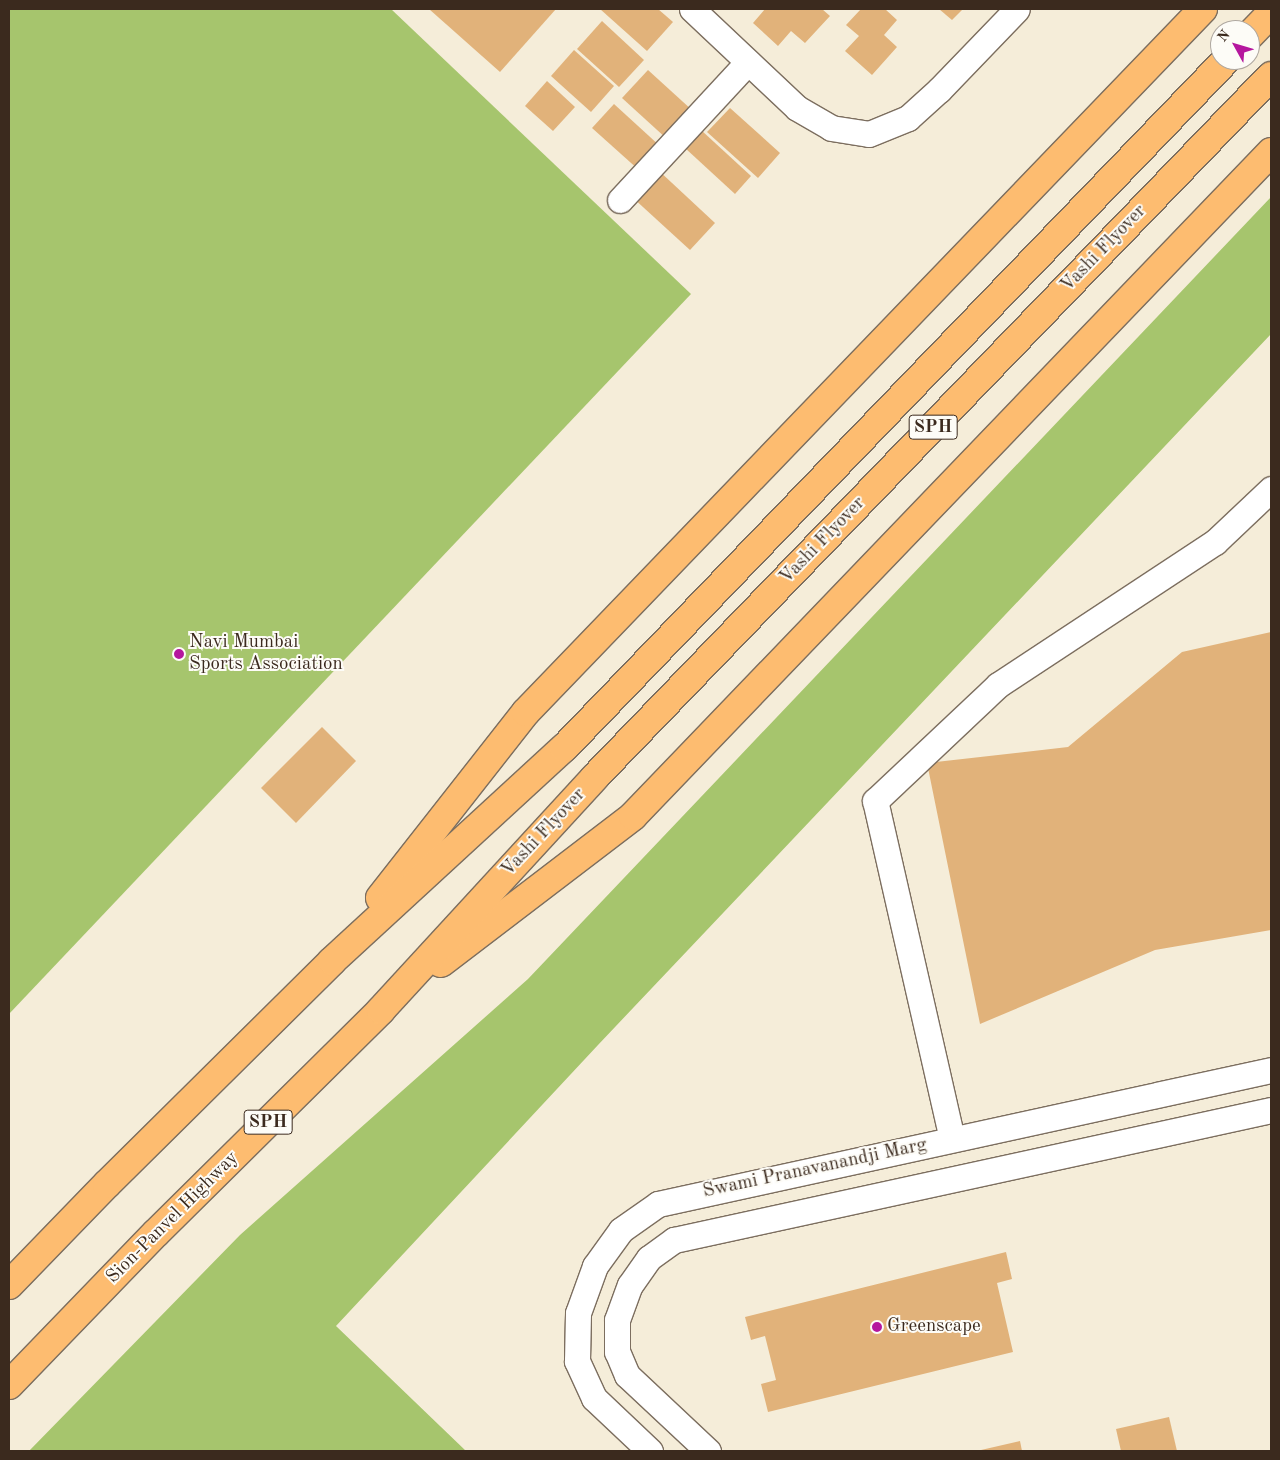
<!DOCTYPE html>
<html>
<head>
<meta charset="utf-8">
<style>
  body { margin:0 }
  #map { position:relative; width:1280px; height:1460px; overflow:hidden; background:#f5edd9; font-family:"Old Standard TT",serif }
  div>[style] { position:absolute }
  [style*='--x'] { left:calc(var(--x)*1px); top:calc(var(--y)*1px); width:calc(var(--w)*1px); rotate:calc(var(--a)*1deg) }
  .green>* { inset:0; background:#a6c56d }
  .building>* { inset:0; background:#e1b27a }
  .roads { filter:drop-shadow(1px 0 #7c6e5f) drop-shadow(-1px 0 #7c6e5f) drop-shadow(0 1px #7c6e5f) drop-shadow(0 -1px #7c6e5f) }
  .minor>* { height:25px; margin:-12.5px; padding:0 12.5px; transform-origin:12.5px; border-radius:12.5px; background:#fff }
  .highway>* { height:28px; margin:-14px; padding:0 14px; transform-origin:14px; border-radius:14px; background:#fdbc70 }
  .dots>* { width:14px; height:14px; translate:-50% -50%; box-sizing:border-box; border:2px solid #fdfcf7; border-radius:50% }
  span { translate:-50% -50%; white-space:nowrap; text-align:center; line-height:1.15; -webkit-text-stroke:4px #fdfcf7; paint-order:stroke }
  .shield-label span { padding:1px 4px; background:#fdfcf7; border:1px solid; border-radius:4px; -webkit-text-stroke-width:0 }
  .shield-label { font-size:18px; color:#3b2a1e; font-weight:700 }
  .street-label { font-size:19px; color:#3b2a1e }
  .poi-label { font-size:19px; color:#3b2a1e }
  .left { translate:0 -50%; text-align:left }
  .frame { position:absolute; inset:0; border:10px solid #3b2a1e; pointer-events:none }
  .north { position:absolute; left:1210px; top:20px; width:50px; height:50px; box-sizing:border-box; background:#fdfcf7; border:1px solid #afa8a0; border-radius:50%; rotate:309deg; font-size:14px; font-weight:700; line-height:20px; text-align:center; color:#3b2a1e }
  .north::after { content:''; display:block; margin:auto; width:18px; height:22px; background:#b5179e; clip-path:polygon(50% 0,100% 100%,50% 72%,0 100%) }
</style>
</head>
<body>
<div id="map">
  <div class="green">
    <i style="clip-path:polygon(9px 9px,391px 9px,691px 294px,9px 1014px)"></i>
    <i style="clip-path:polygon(1271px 197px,1271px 334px,598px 1045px,336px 1326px,466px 1451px,29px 1451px,240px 1235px,528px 979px)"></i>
  </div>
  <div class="building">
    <i style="clip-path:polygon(429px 9px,556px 9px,500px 72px)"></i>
    <i style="clip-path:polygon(600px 9px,658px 9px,673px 22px,647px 51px)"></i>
    <i style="clip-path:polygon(765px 9px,822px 9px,830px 16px,805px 43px,791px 31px,778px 46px,753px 23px)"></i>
    <i style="clip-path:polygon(861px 9px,885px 9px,897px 20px,884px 35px,897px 47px,872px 75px,845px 51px,859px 36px,846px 25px)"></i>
    <i style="clip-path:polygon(939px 9px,963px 9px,952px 20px)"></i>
    <i style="clip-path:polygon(602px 21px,644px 60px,619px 87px,577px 49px)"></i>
    <i style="clip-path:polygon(574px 50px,614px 86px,591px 112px,551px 76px)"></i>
    <i style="clip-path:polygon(648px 70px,693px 111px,667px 139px,622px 98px)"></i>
    <i style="clip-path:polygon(547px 81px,575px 107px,553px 131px,525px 106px)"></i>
    <i style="clip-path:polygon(614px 104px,661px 147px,640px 171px,592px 128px)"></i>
    <i style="clip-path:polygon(730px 108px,780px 153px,758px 178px,707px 132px)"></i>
    <i style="clip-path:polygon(701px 130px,751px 176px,735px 194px,685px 148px)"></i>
    <i style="clip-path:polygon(657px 169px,715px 223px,690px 250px,632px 197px)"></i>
    <i style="clip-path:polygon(1271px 632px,1271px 930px,1155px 950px,980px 1024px,927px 763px,1068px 747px,1182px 652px)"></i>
    <i style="clip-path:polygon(322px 727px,356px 761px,296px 823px,261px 788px)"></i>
    <i style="clip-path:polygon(1006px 1252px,1012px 1279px,997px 1283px,1013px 1352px,768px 1412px,761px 1384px,776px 1380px,765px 1336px,751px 1340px,745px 1317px)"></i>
    <i style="clip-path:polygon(1169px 1417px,1177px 1451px,1121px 1451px,1116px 1429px)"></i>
    <i style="clip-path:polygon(1020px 1441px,1022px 1451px,981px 1451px,981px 1450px)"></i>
  </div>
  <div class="roads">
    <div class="minor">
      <i style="--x:692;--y:9;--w:144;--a:43.3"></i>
      <i style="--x:797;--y:108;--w:39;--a:30"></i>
      <i style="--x:831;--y:128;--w:38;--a:9"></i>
      <i style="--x:869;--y:134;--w:42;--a:-22.3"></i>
      <i style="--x:908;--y:118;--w:42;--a:-42.1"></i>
      <i style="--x:939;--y:90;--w:112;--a:-46.1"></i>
      <i style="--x:620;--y:200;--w:188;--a:-47.2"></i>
      <i style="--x:952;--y:1139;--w:347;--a:-102.8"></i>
      <i style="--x:875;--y:801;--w:169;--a:-43.3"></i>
      <i style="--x:998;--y:685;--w:260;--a:-33.4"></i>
      <i style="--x:1215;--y:542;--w:77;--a:-43.4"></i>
      <i style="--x:650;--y:1451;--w:77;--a:-136.6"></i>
      <i style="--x:594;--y:1398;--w:41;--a:-114.7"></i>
      <i style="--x:577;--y:1361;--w:48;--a:-88.8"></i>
      <i style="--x:578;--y:1313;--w:50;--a:-70.1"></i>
      <i style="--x:595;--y:1266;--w:44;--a:-54.2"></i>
      <i style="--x:621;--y:1230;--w:45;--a:-35.1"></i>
      <i style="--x:658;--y:1204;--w:627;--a:-12.33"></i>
      <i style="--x:708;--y:1451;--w:111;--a:-136.8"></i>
      <i style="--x:627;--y:1375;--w:25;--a:-113"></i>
      <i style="--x:617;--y:1352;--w:32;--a:-90"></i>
      <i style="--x:617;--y:1320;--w:37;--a:-70"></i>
      <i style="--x:630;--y:1285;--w:33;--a:-55"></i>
      <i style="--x:649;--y:1258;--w:31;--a:-36"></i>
      <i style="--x:674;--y:1240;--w:611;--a:-12.28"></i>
    </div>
    <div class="highway">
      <i style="--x:1250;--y:35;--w:30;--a:-46"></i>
      <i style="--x:380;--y:898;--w:236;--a:-51.9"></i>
      <i style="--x:526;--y:712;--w:976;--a:-46.08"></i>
      <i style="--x:441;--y:963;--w:242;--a:-37.4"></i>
      <i style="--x:633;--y:816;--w:921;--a:-46.14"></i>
      <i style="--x:9;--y:1285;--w:141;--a:-45.9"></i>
      <i style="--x:107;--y:1184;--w:317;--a:-44.7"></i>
      <i style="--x:332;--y:961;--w:315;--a:-42.6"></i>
      <i style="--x:564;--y:748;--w:955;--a:-46.1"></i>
      <i style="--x:9;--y:1385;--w:211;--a:-46"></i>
      <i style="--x:156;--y:1233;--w:317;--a:-44.7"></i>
      <i style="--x:381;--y:1010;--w:315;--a:-47.4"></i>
      <i style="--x:594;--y:778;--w:975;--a:-46.04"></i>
    </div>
  </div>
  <div class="dots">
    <i style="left:179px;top:654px;background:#b5179e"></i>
    <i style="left:877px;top:1327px;background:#b5179e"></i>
  </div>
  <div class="shield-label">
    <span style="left:933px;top:427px">SPH</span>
    <span style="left:268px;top:1122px">SPH</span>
  </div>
  <div class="street-label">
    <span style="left:1104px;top:249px;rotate:-46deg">Vashi Flyover</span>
    <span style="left:823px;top:541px;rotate:-46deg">Vashi Flyover</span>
    <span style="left:544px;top:833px;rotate:-47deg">Vashi Flyover</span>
    <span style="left:815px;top:1169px;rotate:-12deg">Swami Pranavanandji Marg</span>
    <span style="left:173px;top:1218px;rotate:-45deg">Sion-Panvel Highway</span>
  </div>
  <div class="poi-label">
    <span class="left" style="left:189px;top:654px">Navi Mumbai<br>Sports Association</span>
    <span class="left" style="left:887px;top:1327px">Greenscape</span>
  </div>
  <div class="frame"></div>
  <div class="north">N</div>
</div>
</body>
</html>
